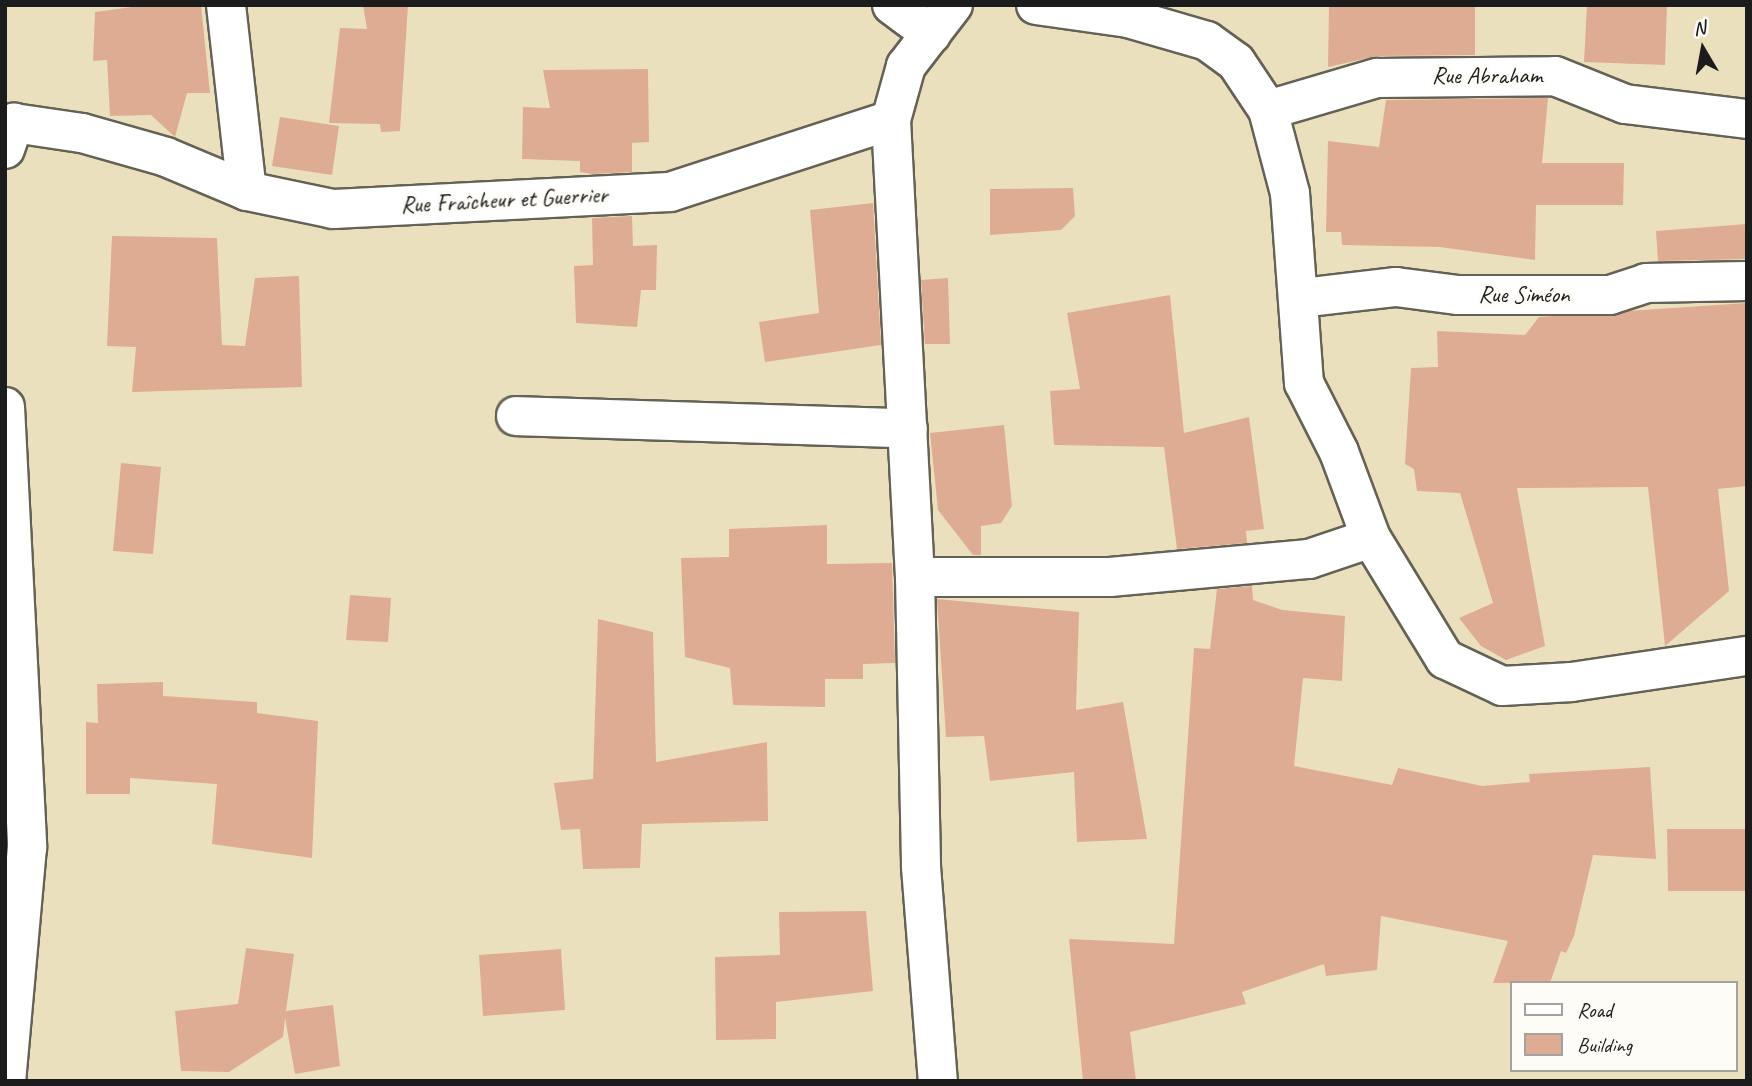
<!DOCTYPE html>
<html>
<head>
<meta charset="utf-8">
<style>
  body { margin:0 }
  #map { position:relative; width:1752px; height:1086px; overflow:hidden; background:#ebe0be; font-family:Caveat,sans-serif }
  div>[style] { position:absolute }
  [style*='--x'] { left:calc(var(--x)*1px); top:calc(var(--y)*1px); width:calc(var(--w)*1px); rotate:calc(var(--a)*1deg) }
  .building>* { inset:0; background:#deac93 }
  .roads { filter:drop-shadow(2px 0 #646155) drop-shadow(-2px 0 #646155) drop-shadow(0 2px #646155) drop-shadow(0 -2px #646155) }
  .minor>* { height:38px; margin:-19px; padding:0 19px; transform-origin:19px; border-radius:19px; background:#fff }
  span { translate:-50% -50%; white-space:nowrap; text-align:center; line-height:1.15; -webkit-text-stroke:6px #fdfcf7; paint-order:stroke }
  .street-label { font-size:24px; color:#1c1c1c }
  .frame { position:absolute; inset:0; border:7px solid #1c1c1c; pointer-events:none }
  .legend { position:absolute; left:1510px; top:981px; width:228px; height:91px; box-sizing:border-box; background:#fdfcf7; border:2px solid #a3a29f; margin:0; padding:9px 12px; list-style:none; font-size:21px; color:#1c1c1c }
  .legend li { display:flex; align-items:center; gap:14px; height:35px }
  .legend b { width:35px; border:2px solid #a3a29f }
  .north { position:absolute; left:1668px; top:14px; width:70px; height:70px; -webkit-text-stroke:5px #fdfcf7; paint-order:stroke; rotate:350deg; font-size:19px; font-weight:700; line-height:28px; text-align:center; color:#1c1c1c }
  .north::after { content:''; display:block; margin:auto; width:24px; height:32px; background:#1c1c1c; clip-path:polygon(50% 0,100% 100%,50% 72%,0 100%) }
</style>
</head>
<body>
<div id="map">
  <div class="building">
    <i style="clip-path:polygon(147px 5px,201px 5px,210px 93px,187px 93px,175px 137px,151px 115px,110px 116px,107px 60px,93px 61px,95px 12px)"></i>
    <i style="clip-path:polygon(363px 5px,408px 5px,400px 131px,381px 132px,380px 124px,329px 123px,340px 28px,367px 29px)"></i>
    <i style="clip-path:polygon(1329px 5px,1475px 5px,1475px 55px,1377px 56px,1328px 67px)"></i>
    <i style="clip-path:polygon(1587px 5px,1667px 5px,1665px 65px,1584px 62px)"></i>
    <i style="clip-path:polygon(648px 69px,649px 142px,632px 143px,632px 172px,592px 174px,580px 172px,580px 161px,522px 159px,523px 107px,550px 108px,543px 70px)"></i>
    <i style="clip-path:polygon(1548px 98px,1542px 163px,1624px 163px,1623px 205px,1536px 205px,1535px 260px,1440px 247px,1342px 245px,1341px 232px,1326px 232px,1328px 141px,1379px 147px,1386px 100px)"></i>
    <i style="clip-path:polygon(280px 117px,339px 126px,332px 175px,272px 166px)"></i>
    <i style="clip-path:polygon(1073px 188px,1075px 216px,1061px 230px,990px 235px,990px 189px)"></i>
    <i style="clip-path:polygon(873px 203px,881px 345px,765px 362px,759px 322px,819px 313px,810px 210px)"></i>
    <i style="clip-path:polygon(632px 216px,633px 246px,657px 245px,656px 290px,641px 290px,637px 327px,576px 323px,574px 266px,593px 265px,592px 218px)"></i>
    <i style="clip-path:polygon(1747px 224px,1747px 259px,1658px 261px,1656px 231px)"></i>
    <i style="clip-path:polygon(112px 236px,217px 238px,222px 345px,245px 346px,255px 278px,299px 276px,302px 387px,132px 392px,136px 347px,107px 346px)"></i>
    <i style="clip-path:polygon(948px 278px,950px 344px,925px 344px,921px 280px)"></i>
    <i style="clip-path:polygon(1170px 295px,1184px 433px,1249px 417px,1264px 529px,1246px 531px,1247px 543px,1177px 549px,1164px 447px,1054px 445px,1050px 391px,1080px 389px,1067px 313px)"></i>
    <i style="clip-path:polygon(1747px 303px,1747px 486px,1718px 489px,1729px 591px,1665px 646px,1648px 487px,1517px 488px,1545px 646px,1506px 660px,1481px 646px,1459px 618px,1493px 603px,1460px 493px,1417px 491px,1414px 469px,1405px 464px,1411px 368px,1438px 367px,1437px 331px,1525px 335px,1539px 317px)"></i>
    <i style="clip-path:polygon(1004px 425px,1012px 506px,1001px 523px,981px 526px,981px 555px,973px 555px,938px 510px,930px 433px)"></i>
    <i style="clip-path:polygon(121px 463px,161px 467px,153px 554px,113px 551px)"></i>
    <i style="clip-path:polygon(827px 525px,827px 564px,892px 563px,895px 663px,863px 664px,863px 679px,825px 679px,825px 707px,733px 705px,730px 668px,685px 657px,681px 558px,729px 557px,729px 529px)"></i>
    <i style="clip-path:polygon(1252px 586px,1253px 600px,1282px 610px,1345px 616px,1342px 681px,1303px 678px,1294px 766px,1392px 785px,1398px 768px,1482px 786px,1530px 782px,1529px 774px,1650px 767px,1656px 859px,1593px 855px,1574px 936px,1566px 953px,1561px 951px,1550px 983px,1493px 983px,1508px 941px,1381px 916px,1377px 970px,1326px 976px,1324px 964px,1242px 992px,1246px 1004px,1130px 1032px,1136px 1081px,1083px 1081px,1069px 939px,1174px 944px,1194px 648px,1210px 649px,1217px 589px)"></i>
    <i style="clip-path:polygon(350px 595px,391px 598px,388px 642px,346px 640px)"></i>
    <i style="clip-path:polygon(937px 599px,1079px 612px,1076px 710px,1123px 702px,1147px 839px,1077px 842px,1074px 772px,990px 781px,984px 736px,946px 737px)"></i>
    <i style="clip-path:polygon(598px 619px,653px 632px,656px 762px,767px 742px,768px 821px,642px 824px,640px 868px,583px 869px,580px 829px,561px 830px,554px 783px,593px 779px)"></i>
    <i style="clip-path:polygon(163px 682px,163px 696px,257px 702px,257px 713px,318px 721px,312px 858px,212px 844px,217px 784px,130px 778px,130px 794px,86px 794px,86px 722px,98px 723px,97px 684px)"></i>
    <i style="clip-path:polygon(1667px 829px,1747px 829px,1747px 891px,1668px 891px)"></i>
    <i style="clip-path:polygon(866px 911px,873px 991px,776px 1002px,776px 1039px,716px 1040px,715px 957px,780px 955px,779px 912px)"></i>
    <i style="clip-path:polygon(246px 948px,294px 954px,286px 1011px,333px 1005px,340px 1066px,295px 1074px,285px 1018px,283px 1037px,229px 1072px,181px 1071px,175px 1011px,238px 1004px)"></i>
    <i style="clip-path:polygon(561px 949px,565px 1010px,483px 1016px,479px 955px)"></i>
  </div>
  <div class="roads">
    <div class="minor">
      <i style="--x:226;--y:5;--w:187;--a:83.6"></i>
      <i style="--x:892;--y:5;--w:49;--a:36.6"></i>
      <i style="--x:1036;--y:5;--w:93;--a:8"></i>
      <i style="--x:1128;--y:18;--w:82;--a:16.2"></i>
      <i style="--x:1207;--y:41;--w:36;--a:36"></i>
      <i style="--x:1236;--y:62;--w:58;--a:56.3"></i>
      <i style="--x:1268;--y:110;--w:86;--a:75.2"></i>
      <i style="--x:1290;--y:193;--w:191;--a:85.8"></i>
      <i style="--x:1304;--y:383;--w:77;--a:63.1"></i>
      <i style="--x:1339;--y:452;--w:92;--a:69.6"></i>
      <i style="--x:1371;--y:538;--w:142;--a:58.6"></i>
      <i style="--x:1445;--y:659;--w:63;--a:25.3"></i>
      <i style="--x:1502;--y:686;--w:70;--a:-3.3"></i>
      <i style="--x:1572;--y:682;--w:177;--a:-8.5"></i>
      <i style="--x:1268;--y:110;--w:114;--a:-16.4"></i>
      <i style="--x:1377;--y:78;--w:178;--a:-0.6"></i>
      <i style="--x:1555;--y:76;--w:75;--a:21.8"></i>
      <i style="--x:1625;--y:104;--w:123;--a:7"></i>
      <i style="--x:891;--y:120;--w:458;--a:87"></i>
      <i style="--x:915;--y:577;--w:290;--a:88.8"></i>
      <i style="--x:921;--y:867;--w:215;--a:85.5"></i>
      <i style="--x:5;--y:149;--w:28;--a:-71"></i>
      <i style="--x:14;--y:123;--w:69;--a:8.4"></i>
      <i style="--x:82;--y:133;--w:87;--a:15.9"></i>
      <i style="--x:166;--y:157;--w:88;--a:22.8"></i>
      <i style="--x:247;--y:191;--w:88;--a:11.8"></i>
      <i style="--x:333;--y:209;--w:337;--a:-2.9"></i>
      <i style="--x:670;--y:192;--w:232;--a:-18"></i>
      <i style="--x:891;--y:120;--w:56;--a:-74.5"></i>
      <i style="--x:906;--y:66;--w:77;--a:-52.4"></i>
      <i style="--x:1301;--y:298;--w:96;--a:-6.6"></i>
      <i style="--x:1396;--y:287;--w:63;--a:7.4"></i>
      <i style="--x:1458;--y:295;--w:152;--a:0"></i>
      <i style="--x:1610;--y:295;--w:38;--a:-18"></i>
      <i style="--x:1646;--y:283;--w:101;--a:-1.1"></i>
      <i style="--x:5;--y:407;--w:441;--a:87.1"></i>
      <i style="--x:27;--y:847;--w:235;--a:95.1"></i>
      <i style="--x:516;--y:416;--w:392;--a:1.8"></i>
      <i style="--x:915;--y:577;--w:195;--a:0"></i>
      <i style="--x:1110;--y:577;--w:200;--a:-5.2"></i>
      <i style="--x:1309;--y:559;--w:65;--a:-18.7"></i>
    </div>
  </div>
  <div class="street-label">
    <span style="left:1487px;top:76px">Rue Abraham</span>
    <span style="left:504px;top:200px;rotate:-3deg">Rue Fraîcheur et Guerrier</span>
    <span style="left:1524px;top:295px">Rue Siméon</span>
  </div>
  <div class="frame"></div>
  <ul class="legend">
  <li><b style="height:9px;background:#fff"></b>Road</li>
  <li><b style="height:19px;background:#deac93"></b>Building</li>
  </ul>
  <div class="north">N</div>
</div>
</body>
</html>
